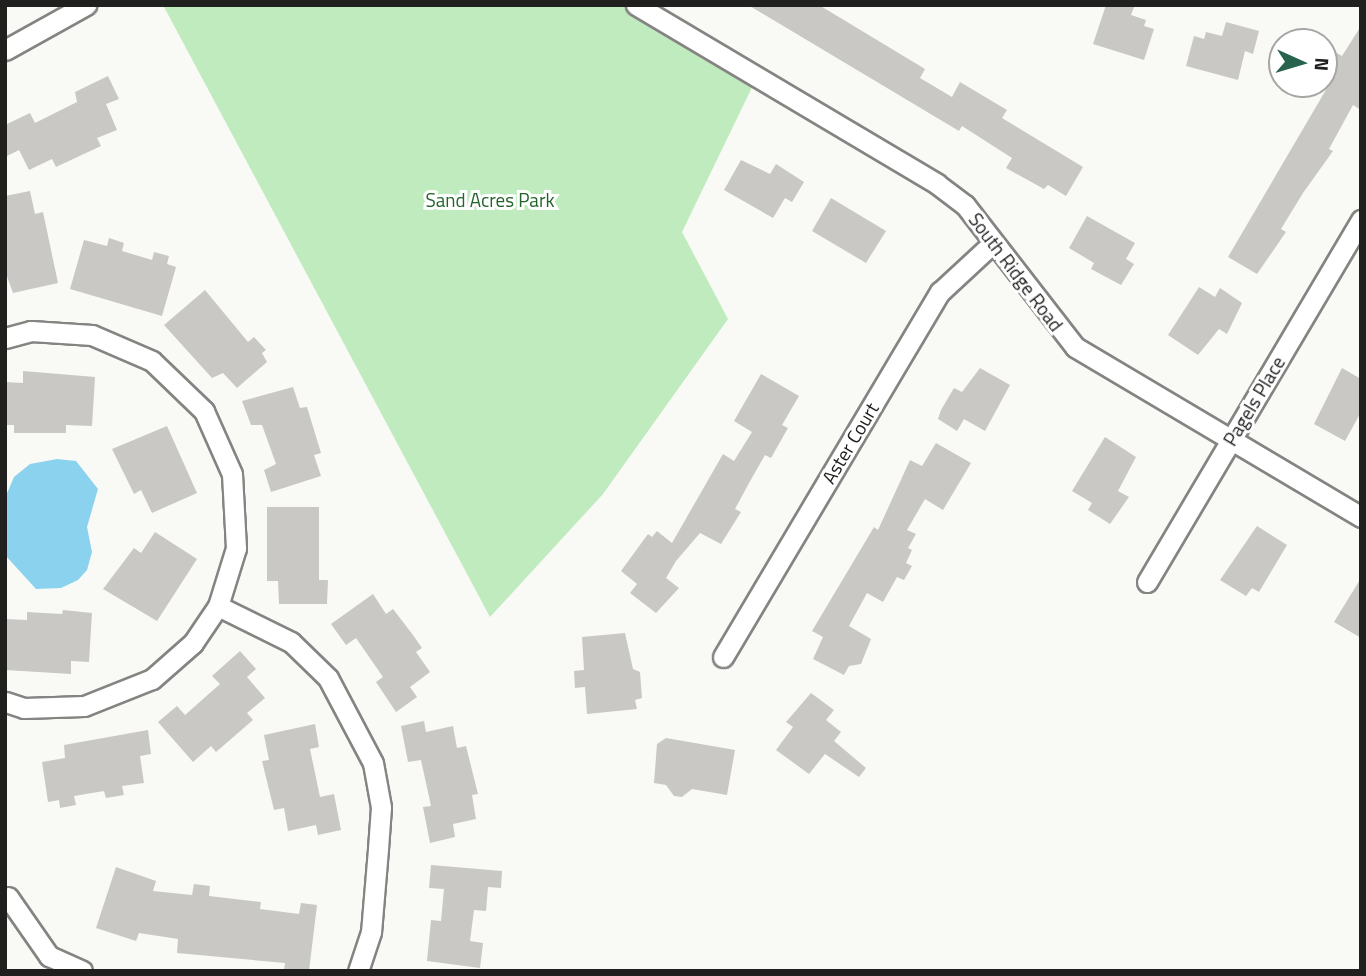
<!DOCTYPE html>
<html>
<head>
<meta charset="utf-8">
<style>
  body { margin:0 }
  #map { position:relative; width:1366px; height:976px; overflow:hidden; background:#f9f9f5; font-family:"Titillium Web",sans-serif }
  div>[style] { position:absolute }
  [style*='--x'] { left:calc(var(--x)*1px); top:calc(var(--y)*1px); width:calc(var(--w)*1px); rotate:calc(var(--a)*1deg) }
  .green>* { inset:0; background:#bfebbf }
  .water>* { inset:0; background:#8bd2ef }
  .building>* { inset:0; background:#c9c8c5 }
  .roads { filter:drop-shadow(2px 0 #858482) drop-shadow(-2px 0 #858482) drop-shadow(0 2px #858482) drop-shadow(0 -2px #858482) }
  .street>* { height:19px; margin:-9.5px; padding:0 9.5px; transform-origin:9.5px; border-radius:9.5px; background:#fff }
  span { translate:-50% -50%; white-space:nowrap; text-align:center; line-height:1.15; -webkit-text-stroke:6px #fff; paint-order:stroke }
  .park-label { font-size:19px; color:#23642a }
  .street-label { font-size:19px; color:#20201f }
  .frame { position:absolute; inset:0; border:7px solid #20201f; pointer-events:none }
  .north { position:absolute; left:1268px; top:28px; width:70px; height:70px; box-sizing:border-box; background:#fff; border:2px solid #a6a6a5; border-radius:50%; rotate:94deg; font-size:19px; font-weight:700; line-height:28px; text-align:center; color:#20201f }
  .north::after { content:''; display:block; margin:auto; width:24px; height:32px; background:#28634d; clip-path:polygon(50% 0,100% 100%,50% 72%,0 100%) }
</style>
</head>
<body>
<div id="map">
  <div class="green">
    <i style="clip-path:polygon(163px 5px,626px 5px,757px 77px,682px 232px,728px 319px,603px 494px,490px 617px)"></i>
  </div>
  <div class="water">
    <i style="clip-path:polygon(57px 459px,76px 461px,98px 489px,87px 527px,92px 552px,87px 570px,78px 580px,61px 588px,36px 589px,5px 555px,5px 498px,14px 477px,30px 464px)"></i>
  </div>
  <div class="building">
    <i style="clip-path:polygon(748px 5px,819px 5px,925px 69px,920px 78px,952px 97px,960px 82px,1007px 110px,1002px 118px,1083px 167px,1066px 196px,1048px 185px,1044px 189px,1006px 168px,1012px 158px,962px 126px,959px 131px)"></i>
    <i style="clip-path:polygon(1106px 5px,1135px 5px,1131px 15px,1146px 20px,1144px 26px,1154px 29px,1144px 60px,1093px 44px)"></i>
    <i style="clip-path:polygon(1226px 22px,1259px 31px,1253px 54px,1245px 51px,1238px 80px,1186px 66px,1194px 36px,1204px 39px,1206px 32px,1222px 36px)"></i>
    <i style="clip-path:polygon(1361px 26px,1361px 110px,1353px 105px,1329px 149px,1333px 151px,1303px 193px,1281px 229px,1286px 232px,1257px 274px,1228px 257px,1327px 88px,1324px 59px,1330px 63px,1337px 53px,1342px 56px)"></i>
    <i style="clip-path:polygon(108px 76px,119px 99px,106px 104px,117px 130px,97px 138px,101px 146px,56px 167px,52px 159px,29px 170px,19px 150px,5px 157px,5px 125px,30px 113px,35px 123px,77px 102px,75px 92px)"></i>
    <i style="clip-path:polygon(741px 160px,770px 174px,776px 164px,804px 182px,792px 202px,785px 198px,773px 218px,724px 190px)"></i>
    <i style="clip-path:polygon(30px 191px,35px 214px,43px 212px,58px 283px,13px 293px,5px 271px,5px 196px)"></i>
    <i style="clip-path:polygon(831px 198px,886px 231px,866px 263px,812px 231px)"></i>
    <i style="clip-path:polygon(1087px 216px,1135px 243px,1126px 259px,1134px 264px,1121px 285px,1091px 269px,1094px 263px,1069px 248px)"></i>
    <i style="clip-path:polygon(109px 238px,124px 243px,122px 251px,152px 260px,154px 252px,169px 256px,167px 264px,176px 267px,162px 316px,70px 289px,84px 240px,107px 246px)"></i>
    <i style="clip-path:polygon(1199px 287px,1215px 297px,1220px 288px,1242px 303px,1227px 334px,1219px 329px,1198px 355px,1168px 335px)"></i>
    <i style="clip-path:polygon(205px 290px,248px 342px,254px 337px,266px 350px,262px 353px,267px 362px,237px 388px,223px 373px,212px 378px,164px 325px)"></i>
    <i style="clip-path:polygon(980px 368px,1010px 385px,985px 431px,964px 419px,957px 431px,938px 419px,941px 410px,954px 388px,962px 392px)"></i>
    <i style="clip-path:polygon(1342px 368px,1361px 379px,1361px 412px,1345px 441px,1314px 424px)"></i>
    <i style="clip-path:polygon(23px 371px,95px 377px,92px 426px,66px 425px,66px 433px,14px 433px,14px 425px,5px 425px,5px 382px,23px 383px)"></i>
    <i style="clip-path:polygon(761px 374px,799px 396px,782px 425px,788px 428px,771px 458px,765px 455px,749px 483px,735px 509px,741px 512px,721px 544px,700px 533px,676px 561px,666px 578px,679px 588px,656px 613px,630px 593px,637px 584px,621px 571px,648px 534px,652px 537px,657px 531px,672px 543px,723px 454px,734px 461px,752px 432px,734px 421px)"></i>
    <i style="clip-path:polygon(293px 387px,300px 408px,307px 407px,321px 453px,314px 455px,321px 476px,271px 492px,264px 470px,276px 464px,262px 425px,251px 425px,242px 401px)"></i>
    <i style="clip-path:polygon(167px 426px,197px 493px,152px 513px,141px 490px,134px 494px,112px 449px)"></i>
    <i style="clip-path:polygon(1105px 437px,1136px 457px,1118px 491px,1129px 497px,1110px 524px,1088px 510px,1092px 503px,1072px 491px)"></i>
    <i style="clip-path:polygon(936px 443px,971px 463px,943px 510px,925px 499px,907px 530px,916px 534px,908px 548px,912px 550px,906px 563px,912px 566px,904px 580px,897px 577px,883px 602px,867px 593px,849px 626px,871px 639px,861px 664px,849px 666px,844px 675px,813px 659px,823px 637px,812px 631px,874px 527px,878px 530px,910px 460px,922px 466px)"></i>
    <i style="clip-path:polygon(267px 507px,319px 507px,319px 580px,328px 580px,327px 604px,279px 604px,278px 581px,267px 581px)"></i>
    <i style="clip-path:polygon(1257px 526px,1287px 545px,1259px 592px,1252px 588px,1246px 596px,1220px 580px)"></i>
    <i style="clip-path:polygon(155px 532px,197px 559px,157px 621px,103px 589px,134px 548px,141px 553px)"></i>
    <i style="clip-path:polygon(1361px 578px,1361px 638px,1334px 622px)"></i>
    <i style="clip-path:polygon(373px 594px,386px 614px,393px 609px,413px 635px,422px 648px,416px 652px,430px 672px,410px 687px,417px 697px,396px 712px,376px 682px,383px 677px,356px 638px,346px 645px,331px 624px)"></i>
    <i style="clip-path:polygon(63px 610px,92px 613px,89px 662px,71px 661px,71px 674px,5px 670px,5px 619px,27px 620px,27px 612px,62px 614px)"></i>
    <i style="clip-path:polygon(625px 633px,633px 669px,640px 672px,642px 698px,635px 700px,637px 709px,587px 714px,585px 687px,575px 688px,574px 671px,584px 670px,582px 637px)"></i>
    <i style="clip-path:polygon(240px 651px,256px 669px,247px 677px,265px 698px,247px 713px,253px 720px,216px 752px,211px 746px,193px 762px,158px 722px,177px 706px,185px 715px,220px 684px,212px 676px)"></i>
    <i style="clip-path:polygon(811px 693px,834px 710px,826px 720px,841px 732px,834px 741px,866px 768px,859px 777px,825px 754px,809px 774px,776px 750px,793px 727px,786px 722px)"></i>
    <i style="clip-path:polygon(424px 721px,426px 732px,453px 726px,457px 748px,466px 746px,478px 794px,472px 795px,476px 819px,453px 824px,455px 837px,430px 843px,423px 807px,431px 806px,421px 760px,408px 762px,401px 726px)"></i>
    <i style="clip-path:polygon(315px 724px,319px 747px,310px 749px,320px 797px,334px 794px,341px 830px,318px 835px,316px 825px,288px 831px,284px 808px,274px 810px,262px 761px,269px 760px,264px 735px)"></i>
    <i style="clip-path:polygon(148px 730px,151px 754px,140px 756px,144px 783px,122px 786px,124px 795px,106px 798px,104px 791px,74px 796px,76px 805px,60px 808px,59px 800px,48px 802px,42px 762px,65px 758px,64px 745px)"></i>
    <i style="clip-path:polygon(666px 738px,735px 750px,727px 795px,692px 789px,682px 797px,674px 796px,666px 785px,654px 783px,657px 744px)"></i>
    <i style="clip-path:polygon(431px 865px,502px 871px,501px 888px,488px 887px,486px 911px,474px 910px,470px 941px,483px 943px,480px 968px,427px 961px,431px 920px,441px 921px,444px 889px,429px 888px)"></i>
    <i style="clip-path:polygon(116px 867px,156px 881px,153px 891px,192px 895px,194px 884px,210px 886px,209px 896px,261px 902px,260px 909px,299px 914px,301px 903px,317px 905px,309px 971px,284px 971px,285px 963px,177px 953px,178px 939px,139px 933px,136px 941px,96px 928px)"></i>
  </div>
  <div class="roads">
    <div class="street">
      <i style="--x:636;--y:5;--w:350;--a:30.7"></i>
      <i style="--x:937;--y:184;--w:35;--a:37"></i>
      <i style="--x:965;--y:205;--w:180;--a:52.2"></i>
      <i style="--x:1075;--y:347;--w:333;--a:30.7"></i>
      <i style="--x:5;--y:50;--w:93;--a:-29.1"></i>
      <i style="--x:5;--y:338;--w:27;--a:-15"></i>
      <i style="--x:31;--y:331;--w:61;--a:3.8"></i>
      <i style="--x:92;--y:335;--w:65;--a:23.4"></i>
      <i style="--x:152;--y:361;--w:72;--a:43.9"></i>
      <i style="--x:204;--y:411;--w:69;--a:66"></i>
      <i style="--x:232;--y:474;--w:74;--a:86.9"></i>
      <i style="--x:236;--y:548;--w:61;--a:107.2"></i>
      <i style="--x:218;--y:606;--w:45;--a:124"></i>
      <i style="--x:193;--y:643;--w:55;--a:138.7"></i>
      <i style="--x:152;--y:679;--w:73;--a:158.3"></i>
      <i style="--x:84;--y:706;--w:60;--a:178.1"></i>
      <i style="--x:24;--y:708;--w:20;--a:-162"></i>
      <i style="--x:1147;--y:582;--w:421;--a:-59.4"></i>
      <i style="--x:218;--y:606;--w:81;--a:26.3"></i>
      <i style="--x:291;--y:642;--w:52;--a:44.2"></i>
      <i style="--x:328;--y:678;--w:96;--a:62.1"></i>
      <i style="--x:373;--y:763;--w:45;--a:79.7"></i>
      <i style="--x:381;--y:807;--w:42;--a:94.1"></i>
      <i style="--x:378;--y:849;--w:83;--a:94.8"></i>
      <i style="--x:371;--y:932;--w:41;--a:108.4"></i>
      <i style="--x:723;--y:657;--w:425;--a:-59.3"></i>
      <i style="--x:940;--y:292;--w:72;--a:-42.8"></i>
      <i style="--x:8;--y:897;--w:72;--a:55.2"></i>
      <i style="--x:49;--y:956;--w:36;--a:24"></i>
    </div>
  </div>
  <div class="park-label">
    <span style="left:490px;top:200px">Sand Acres Park</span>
  </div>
  <div class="street-label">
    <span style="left:1016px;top:272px;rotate:53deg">South Ridge Road</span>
    <span style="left:1254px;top:401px;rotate:-59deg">Pagels Place</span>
    <span style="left:850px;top:443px;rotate:-59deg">Aster Court</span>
  </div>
  <div class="frame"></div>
  <div class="north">N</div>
</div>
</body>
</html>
